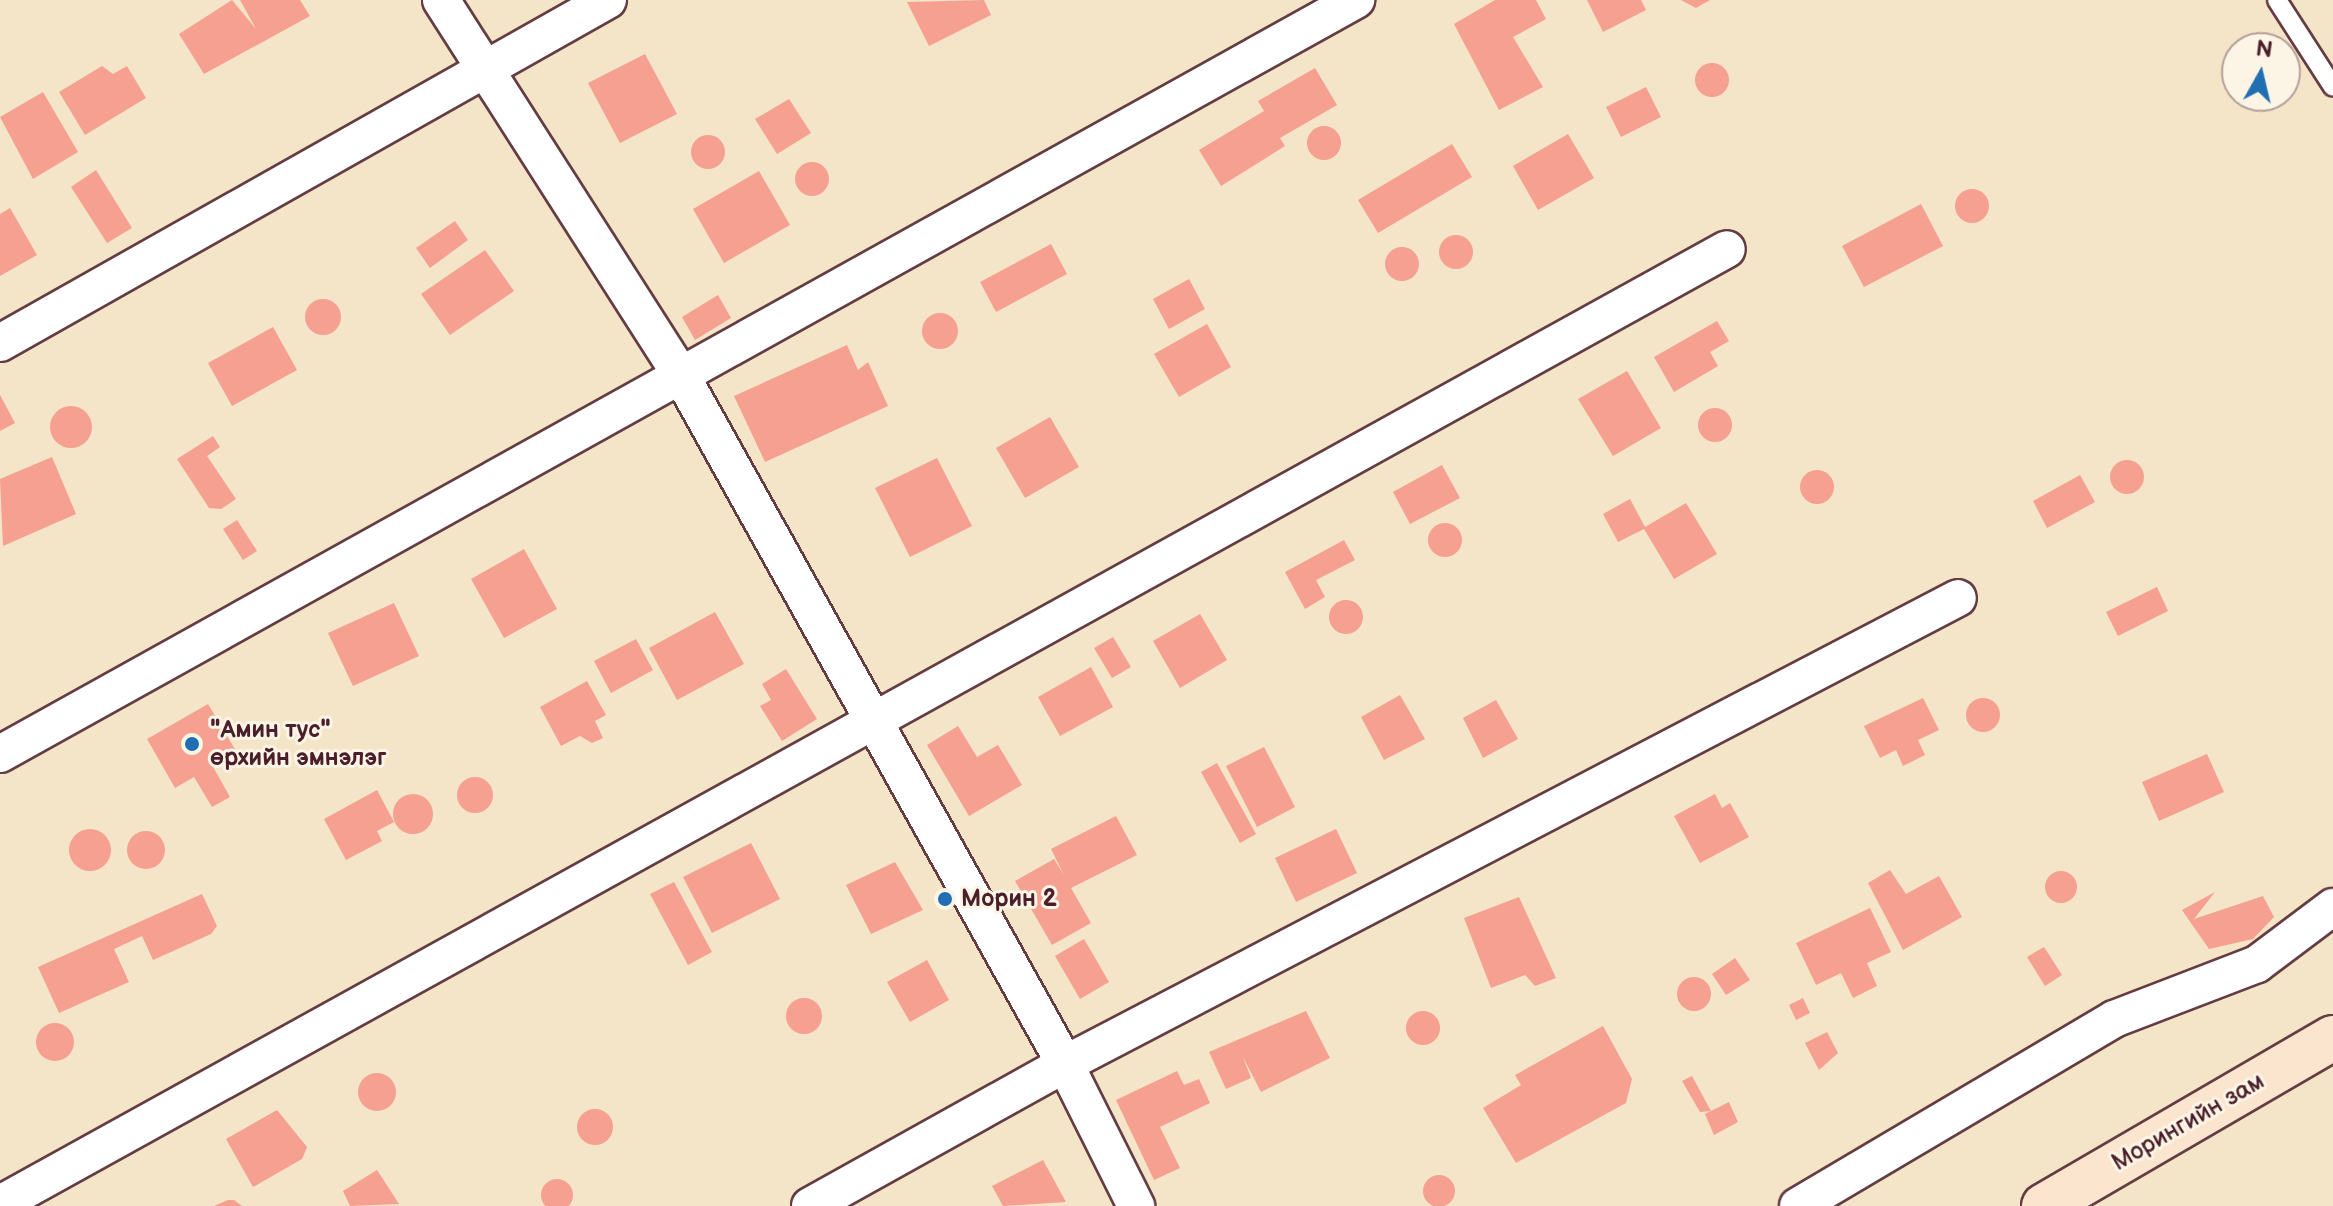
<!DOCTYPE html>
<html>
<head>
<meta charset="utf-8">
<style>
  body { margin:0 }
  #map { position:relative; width:2333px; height:1206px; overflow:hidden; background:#f4e4c8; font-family:"Balsamiq Sans",sans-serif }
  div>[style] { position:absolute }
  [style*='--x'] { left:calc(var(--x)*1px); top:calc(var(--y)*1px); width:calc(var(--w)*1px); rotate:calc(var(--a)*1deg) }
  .building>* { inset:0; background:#f5a090 }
  .round { border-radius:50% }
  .roads { filter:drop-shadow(2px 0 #643d43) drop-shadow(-2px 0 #643d43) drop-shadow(0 2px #643d43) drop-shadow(0 -2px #643d43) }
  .lane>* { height:18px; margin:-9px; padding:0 9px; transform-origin:9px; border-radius:9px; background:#fff }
  .street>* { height:36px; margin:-18px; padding:0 18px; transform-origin:18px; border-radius:18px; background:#fff }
  .secondary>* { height:44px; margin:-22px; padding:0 22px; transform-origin:22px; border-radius:22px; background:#fce5cf }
  .dots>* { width:22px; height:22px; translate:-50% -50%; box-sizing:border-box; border:4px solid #fcf5e5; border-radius:50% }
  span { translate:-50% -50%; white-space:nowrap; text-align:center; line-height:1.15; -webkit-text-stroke:6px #fcf5e5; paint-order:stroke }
  .poi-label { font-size:24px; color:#4a1f2b; font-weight:700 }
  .left { translate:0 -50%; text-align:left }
  .street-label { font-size:24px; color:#4a1f2b }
  .north { position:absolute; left:2221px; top:32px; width:80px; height:80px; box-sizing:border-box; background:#fcf5e5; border:2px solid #b59f9b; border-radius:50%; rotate:8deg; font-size:22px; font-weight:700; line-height:32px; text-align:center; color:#4a1f2b }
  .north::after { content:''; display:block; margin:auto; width:28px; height:36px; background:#1f6fb2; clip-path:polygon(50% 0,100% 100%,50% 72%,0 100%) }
</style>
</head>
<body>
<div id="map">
  <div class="building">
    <i style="clip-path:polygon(232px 0,256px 29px,240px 0,300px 0,310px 16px,204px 74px,179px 34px)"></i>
    <i style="clip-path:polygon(984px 0,991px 15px,929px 46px,907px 2px)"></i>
    <i style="clip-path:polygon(1495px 0,1536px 0,1546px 19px,1513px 37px,1543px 87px,1499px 110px,1454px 24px)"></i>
    <i style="clip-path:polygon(1587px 0,1641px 0,1646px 10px,1603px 32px)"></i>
    <i style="clip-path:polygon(1681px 0,1710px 0,1696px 8px)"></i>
    <i style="clip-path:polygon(645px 54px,677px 114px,620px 143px,588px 83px)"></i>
    <i class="round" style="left:1695px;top:63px;width:34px;height:34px"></i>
    <i style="clip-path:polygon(102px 66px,113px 74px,127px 66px,146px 98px,85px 135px,59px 92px)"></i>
    <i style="clip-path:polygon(1315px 68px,1337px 105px,1280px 138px,1285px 146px,1221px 186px,1199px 150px,1264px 111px,1258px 101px)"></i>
    <i style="clip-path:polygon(1646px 87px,1661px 117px,1621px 137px,1606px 107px)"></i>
    <i style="clip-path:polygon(43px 92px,78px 152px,33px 179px,0 117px)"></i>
    <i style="clip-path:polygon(789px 99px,811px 133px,777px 154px,755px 119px)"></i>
    <i class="round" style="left:1307px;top:126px;width:34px;height:34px"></i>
    <i style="clip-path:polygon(1568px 134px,1594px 178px,1538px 210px,1513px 166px)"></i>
    <i class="round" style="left:691px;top:135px;width:34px;height:34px"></i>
    <i style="clip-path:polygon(1452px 144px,1472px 177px,1378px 233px,1358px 200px)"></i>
    <i class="round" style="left:795px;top:162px;width:34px;height:34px"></i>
    <i style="clip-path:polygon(96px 170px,132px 228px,107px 243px,71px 187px)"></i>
    <i style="clip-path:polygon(759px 171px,790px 225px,724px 263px,693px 209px)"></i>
    <i class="round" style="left:1955px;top:189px;width:34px;height:34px"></i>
    <i style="clip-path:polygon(1921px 204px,1943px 246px,1864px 287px,1842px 246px)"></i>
    <i style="clip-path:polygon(10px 208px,37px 255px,0 276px,0 214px)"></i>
    <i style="clip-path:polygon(455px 221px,468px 240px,430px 268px,416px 248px)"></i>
    <i class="round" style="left:1439px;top:235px;width:34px;height:34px"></i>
    <i style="clip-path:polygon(1051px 244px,1067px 274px,996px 312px,980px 282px)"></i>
    <i class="round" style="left:1385px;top:247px;width:34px;height:34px"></i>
    <i style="clip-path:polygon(485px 250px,514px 291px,450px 335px,421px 294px)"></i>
    <i style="clip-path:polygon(1189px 279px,1205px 309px,1169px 329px,1153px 299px)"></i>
    <i style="clip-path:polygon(718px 295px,731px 318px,695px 340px,682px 317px)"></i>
    <i class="round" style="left:305px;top:299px;width:36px;height:36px"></i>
    <i class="round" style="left:922px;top:313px;width:36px;height:36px"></i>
    <i style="clip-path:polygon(1717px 321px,1729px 341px,1710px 352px,1718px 366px,1674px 392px,1654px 357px)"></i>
    <i style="clip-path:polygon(1207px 324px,1231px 367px,1179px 397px,1154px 354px)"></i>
    <i style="clip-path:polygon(273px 327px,297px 370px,232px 406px,208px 363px)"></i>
    <i style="clip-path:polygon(847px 345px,858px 370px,868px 362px,888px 406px,765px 462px,734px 396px)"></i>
    <i style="clip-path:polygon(1627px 371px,1661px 428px,1613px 456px,1578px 399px)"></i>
    <i style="clip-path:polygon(0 395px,15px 423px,0 431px)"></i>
    <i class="round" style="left:50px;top:406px;width:42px;height:42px"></i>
    <i class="round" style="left:1698px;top:408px;width:34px;height:34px"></i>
    <i style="clip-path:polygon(1050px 417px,1079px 467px,1025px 498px,996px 448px)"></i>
    <i style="clip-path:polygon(213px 436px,220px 447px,207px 456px,236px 499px,221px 509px,209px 508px,177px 459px)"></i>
    <i style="clip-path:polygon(52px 457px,76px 514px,3px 546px,0 479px)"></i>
    <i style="clip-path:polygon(937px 458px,972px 526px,910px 557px,875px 488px)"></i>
    <i class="round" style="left:2110px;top:460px;width:34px;height:34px"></i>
    <i style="clip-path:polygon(1442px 465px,1460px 498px,1410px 524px,1393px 492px)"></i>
    <i class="round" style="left:1800px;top:470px;width:34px;height:34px"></i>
    <i style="clip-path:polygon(2080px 475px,2095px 502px,2047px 528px,2033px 501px)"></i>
    <i style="clip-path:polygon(1630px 499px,1645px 527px,1686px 503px,1717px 554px,1674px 579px,1644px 529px,1618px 542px,1603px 514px)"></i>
    <i style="clip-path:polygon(237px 520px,257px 551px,243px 560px,223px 529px)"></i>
    <i class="round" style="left:1428px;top:523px;width:34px;height:34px"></i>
    <i style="clip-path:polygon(1344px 540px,1355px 560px,1316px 580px,1325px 597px,1305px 609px,1285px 572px)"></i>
    <i style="clip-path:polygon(524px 549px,557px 609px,504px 638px,471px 579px)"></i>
    <i style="clip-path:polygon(2157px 587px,2168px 611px,2118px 636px,2106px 612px)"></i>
    <i class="round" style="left:1329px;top:600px;width:34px;height:34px"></i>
    <i style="clip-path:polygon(394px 603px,419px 656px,353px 686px,328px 633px)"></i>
    <i style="clip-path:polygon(715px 612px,744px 664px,677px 700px,649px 648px)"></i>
    <i style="clip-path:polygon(1200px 614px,1227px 660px,1180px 688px,1153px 641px)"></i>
    <i style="clip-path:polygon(1113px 637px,1131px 667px,1112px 678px,1094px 648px)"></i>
    <i style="clip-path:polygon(636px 639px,653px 670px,611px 693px,594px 661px)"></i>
    <i style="clip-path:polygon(1091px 667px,1113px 707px,1060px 736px,1038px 697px)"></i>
    <i style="clip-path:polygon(786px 669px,817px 719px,782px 741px,760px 706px,771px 700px,762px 684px)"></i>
    <i style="clip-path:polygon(587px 681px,606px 715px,595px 721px,603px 738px,592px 743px,580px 736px,561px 746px,540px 707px)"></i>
    <i style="clip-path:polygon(1400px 695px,1425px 739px,1384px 760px,1361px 717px)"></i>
    <i style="clip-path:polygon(1923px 698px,1939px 730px,1918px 740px,1925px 755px,1903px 766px,1896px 750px,1880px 758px,1864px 726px)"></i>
    <i class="round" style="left:1966px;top:698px;width:34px;height:34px"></i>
    <i style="clip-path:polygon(1496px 700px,1518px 739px,1483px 758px,1463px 718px)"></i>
    <i style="clip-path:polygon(208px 704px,236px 751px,212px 765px,230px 797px,212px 807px,194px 777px,175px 788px,147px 739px)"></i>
    <i style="clip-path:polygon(958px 726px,977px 757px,998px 745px,1022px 785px,969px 816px,927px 745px)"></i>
    <i style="clip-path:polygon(1264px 747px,1295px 807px,1257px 827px,1226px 766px)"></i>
    <i style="clip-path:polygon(2207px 754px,2224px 792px,2159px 821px,2142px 782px)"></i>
    <i style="clip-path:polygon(1217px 763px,1256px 834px,1240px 843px,1201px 772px)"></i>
    <i class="round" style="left:457px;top:777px;width:36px;height:36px"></i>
    <i style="clip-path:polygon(377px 790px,394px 822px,377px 831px,382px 841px,346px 860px,324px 819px)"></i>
    <i class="round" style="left:393px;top:794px;width:40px;height:40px"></i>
    <i style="clip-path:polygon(1715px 794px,1722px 808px,1730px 803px,1749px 837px,1700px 863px,1674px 816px)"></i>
    <i style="clip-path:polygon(1116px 816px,1137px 855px,1071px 888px,1091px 923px,1052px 945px,1015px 881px,1054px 859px,1064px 875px,1051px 849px)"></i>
    <i class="round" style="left:69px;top:829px;width:42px;height:42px"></i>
    <i style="clip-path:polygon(1336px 829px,1357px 873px,1296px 902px,1275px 858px)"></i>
    <i class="round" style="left:127px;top:831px;width:38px;height:38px"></i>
    <i style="clip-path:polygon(751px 843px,780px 899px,712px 933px,683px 877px)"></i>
    <i style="clip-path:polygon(895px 862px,923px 910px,871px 934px,846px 885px)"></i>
    <i style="clip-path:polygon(1890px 870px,1906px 894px,1939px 876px,1962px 917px,1903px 950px,1868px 883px)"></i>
    <i class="round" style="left:2045px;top:871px;width:32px;height:32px"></i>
    <i style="clip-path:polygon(674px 882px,712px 952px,688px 965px,650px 894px)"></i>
    <i style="clip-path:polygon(2215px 892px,2194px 919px,2263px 896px,2274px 917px,2253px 939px,2209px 949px,2182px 910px)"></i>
    <i style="clip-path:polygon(202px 894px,217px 926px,211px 934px,153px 960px,142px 936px,114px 949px,129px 982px,59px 1013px,38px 967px)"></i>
    <i style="clip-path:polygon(1519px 897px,1556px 978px,1535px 986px,1525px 975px,1491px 988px,1464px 918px)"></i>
    <i style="clip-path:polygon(1870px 908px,1891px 952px,1867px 963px,1877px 986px,1853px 998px,1841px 973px,1816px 985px,1796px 943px)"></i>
    <i style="clip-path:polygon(1084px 939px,1109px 982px,1080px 999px,1055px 956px)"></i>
    <i style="clip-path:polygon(2044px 947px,2062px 975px,2045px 986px,2027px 957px)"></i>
    <i style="clip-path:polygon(1735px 958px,1750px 980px,1726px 995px,1712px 974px)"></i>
    <i style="clip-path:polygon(927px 960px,949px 1000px,910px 1022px,887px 982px)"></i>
    <i class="round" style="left:1677px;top:977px;width:34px;height:34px"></i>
    <i class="round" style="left:786px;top:998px;width:36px;height:36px"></i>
    <i style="clip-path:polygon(1803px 998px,1810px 1013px,1796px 1020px,1789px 1005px)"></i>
    <i style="clip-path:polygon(1306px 1011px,1330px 1058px,1261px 1092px,1243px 1057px,1251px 1078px,1226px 1089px,1209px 1052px)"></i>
    <i class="round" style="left:1406px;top:1011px;width:34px;height:34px"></i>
    <i class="round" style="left:36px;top:1023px;width:38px;height:38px"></i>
    <i style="clip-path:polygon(1603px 1026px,1632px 1079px,1626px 1103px,1516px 1163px,1483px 1108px,1521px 1085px,1515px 1075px)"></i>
    <i style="clip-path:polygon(1827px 1032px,1838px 1053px,1819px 1070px,1805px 1043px)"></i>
    <i style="clip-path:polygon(1177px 1071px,1184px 1085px,1199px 1079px,1210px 1103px,1160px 1127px,1180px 1168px,1154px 1180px,1116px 1100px)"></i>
    <i class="round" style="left:358px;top:1073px;width:38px;height:38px"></i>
    <i style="clip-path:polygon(1692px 1076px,1711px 1111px,1729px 1102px,1738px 1122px,1714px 1135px,1705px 1114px,1711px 1111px,1700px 1112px,1682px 1081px)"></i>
    <i class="round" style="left:577px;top:1109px;width:36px;height:36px"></i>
    <i style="clip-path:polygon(277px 1110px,307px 1147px,302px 1159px,253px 1187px,226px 1139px)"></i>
    <i style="clip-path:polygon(1043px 1160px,1066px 1202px,1003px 1206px,992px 1186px)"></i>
    <i style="clip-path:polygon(377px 1170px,399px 1204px,350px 1206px,343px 1191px)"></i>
    <i class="round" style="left:1423px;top:1175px;width:32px;height:32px"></i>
    <i class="round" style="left:541px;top:1179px;width:32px;height:32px"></i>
    <i style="clip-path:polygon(228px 1200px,234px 1200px,242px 1206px,214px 1206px)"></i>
  </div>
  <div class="roads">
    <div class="lane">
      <i style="--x:2277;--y:0;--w:103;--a:57.2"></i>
    </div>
    <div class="street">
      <i style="--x:441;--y:0;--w:447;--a:57.4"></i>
      <i style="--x:682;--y:377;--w:787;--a:60.86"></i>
      <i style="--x:1065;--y:1064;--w:159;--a:63.4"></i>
      <i style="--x:0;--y:343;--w:698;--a:-29.43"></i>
      <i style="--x:0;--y:754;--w:1552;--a:-29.08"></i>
      <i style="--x:0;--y:1204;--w:1973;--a:-28.94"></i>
      <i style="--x:810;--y:1206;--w:292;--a:-29.1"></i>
      <i style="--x:1065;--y:1064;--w:1007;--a:-27.56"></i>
      <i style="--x:1798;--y:1206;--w:367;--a:-30.6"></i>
      <i style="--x:2114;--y:1019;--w:153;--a:-21"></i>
      <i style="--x:2257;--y:964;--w:95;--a:-36.9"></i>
    </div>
    <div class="secondary">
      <i style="--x:2044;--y:1206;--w:334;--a:-30.2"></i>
    </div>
  </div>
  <div class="dots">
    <i style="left:192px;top:744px;background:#1f6fb2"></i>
    <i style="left:945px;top:899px;background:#1f6fb2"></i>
  </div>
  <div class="poi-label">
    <span class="left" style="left:210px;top:744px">"Амин тус"<br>өрхийн эмнэлэг</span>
    <span class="left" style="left:961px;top:899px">Морин 2</span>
  </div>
  <div class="street-label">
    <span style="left:2188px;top:1122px;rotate:-30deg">Морингийн зам</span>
  </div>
  <div class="north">N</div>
</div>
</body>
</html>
